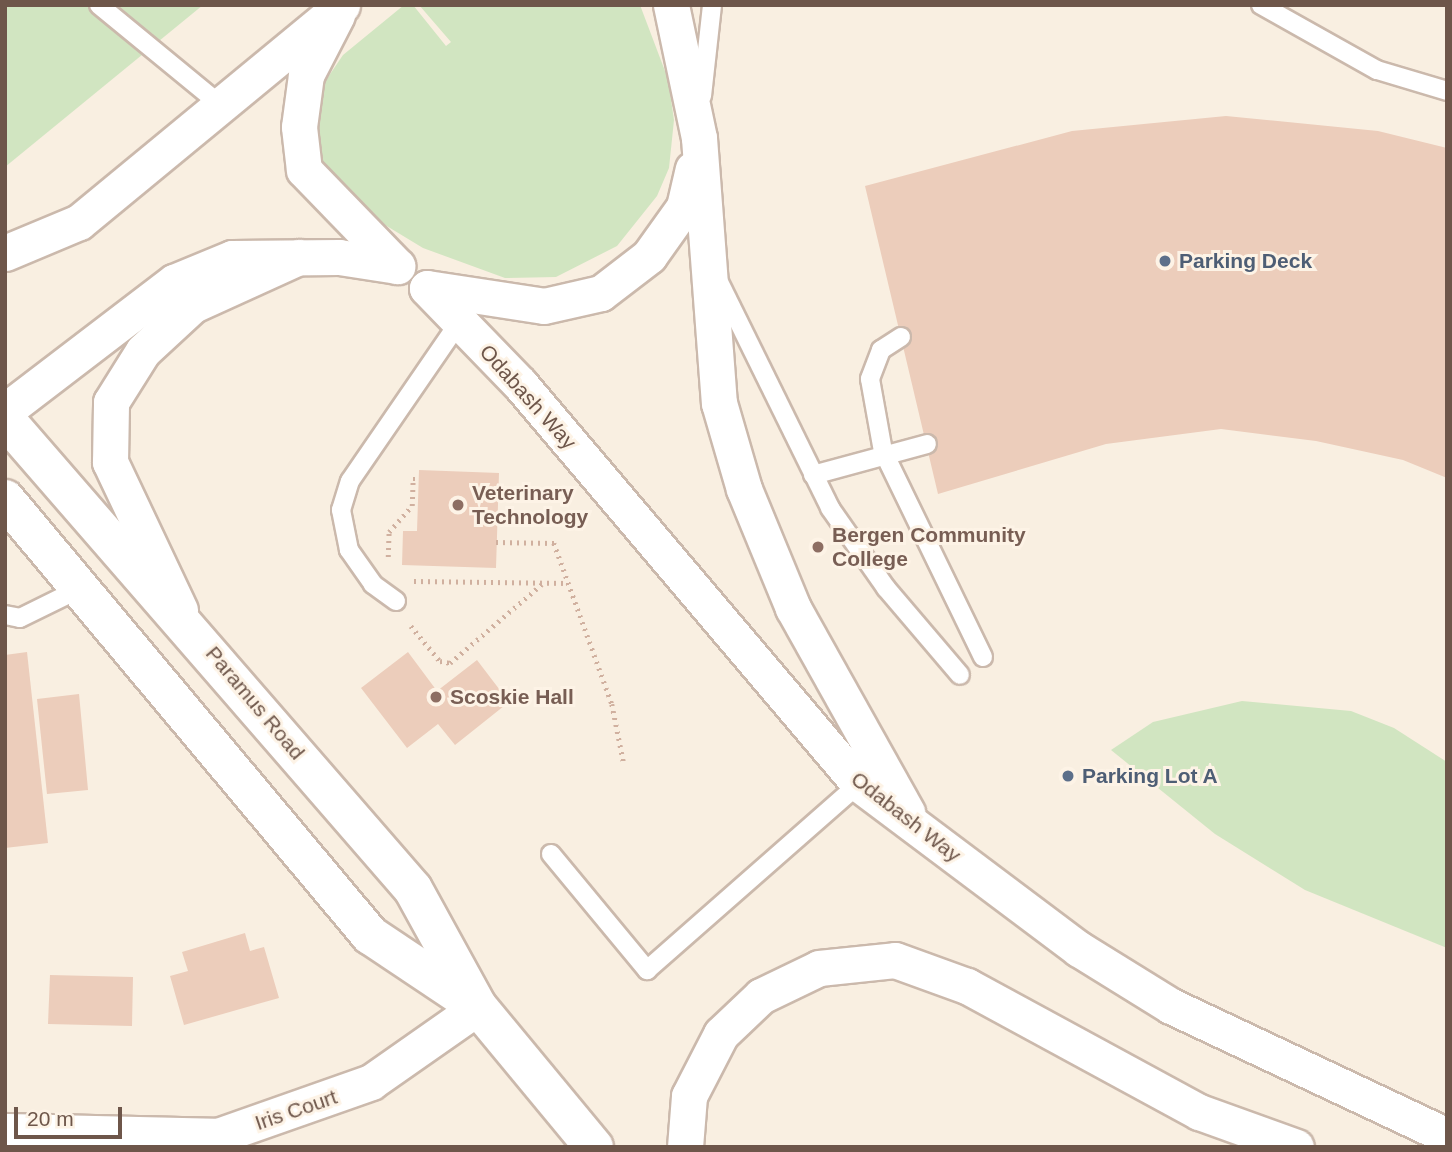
<!DOCTYPE html>
<html>
<head>
<meta charset="utf-8">
<style>
  body { margin:0 }
  #map { position:relative; width:1452px; height:1152px; overflow:hidden; background:#f9efe1; font-family:Helvetica,sans-serif }
  div>[style] { position:absolute }
  [style*='--x'] { left:calc(var(--x)*1px); top:calc(var(--y)*1px); width:calc(var(--w)*1px); rotate:calc(var(--a)*1deg) }
  .green>* { inset:0; background:#d1e5c1 }
  .building>* { inset:0; background:#eccdbb }
  .path>* { height:4.5px; margin-top:-2.25px; transform-origin:0; background:repeating-linear-gradient(90deg,#d0b09f 0 2px,transparent 0 7px) }
  .roads { filter:drop-shadow(2px 0 #cbb9ac) drop-shadow(-2px 0 #cbb9ac) drop-shadow(0 2px #cbb9ac) drop-shadow(0 -2px #cbb9ac) }
  .service>* { height:18px; margin:-9px; padding:0 9px; transform-origin:9px; border-radius:9px; background:#fff }
  .minor>* { height:35px; margin:-17.5px; padding:0 17.5px; transform-origin:17.5px; border-radius:17.5px; background:#fff }
  .secondary>* { height:38px; margin:-19px; padding:0 19px; transform-origin:19px; border-radius:19px; background:#fff }
  .dots>* { width:19px; height:19px; translate:-50% -50%; box-sizing:border-box; border:4px solid #fdf3e6; border-radius:50% }
  span { translate:-50% -50%; white-space:nowrap; text-align:center; line-height:1.15; -webkit-text-stroke:6px #fdf3e6; paint-order:stroke }
  .service-label { font-size:21px; color:#4e5e75; font-weight:700 }
  .left { translate:0 -50%; text-align:left }
  .street-label { font-size:21px; color:#6e564a }
  .education-label { font-size:21px; color:#785e54; font-weight:700 }
  .frame { position:absolute; inset:0; border:7px solid #6e564a; pointer-events:none }
  .scale { position:absolute; left:14px; top:1107px; width:108px; height:32px; box-sizing:border-box; border:4px solid #6e564a; border-top:0; padding-left:9px; font-size:21px; line-height:24px; white-space:nowrap; color:#6e564a; -webkit-text-stroke:5px #fdf3e6; paint-order:stroke }
</style>
</head>
<body>
<div id="map">
  <div class="green">
    <i style="clip-path:polygon(5px 5px,203px 5px,5px 167px)"></i>
    <i style="clip-path:polygon(404px 5px,413px 5px,446px 46px,451px 42px,419px 5px,640px 5px,668px 79px,674px 120px,669px 168px,657px 196px,617px 246px,556px 277px,505px 278px,423px 248px,357px 208px,309px 151px,322px 86px,343px 55px)"></i>
    <i style="clip-path:polygon(1242px 701px,1351px 711px,1394px 728px,1447px 762px,1447px 948px,1305px 890px,1215px 834px,1111px 750px,1153px 722px)"></i>
  </div>
  <div class="building">
    <i style="clip-path:polygon(1226px 116px,1378px 131px,1447px 148px,1447px 478px,1403px 460px,1316px 441px,1221px 429px,1106px 444px,938px 494px,865px 186px,1072px 131px)"></i>
    <i style="clip-path:polygon(419px 470px,499px 473px,496px 568px,402px 565px,403px 531px,417px 531px)"></i>
    <i style="clip-path:polygon(27px 652px,48px 843px,5px 848px,5px 655px)"></i>
    <i style="clip-path:polygon(408px 652px,437px 691px,477px 660px,509px 702px,455px 745px,438px 724px,407px 748px,361px 688px)"></i>
    <i style="clip-path:polygon(79px 694px,88px 790px,47px 794px,37px 699px)"></i>
    <i style="clip-path:polygon(245px 933px,250px 951px,264px 947px,279px 998px,184px 1025px,170px 976px,188px 971px,182px 952px)"></i>
    <i style="clip-path:polygon(50px 975px,133px 977px,132px 1026px,48px 1024px)"></i>
  </div>
  <div class="path">
    <i style="--x:496;--y:542;--w:58;--a:1"></i>
    <i style="--x:554;--y:543;--w:171;--a:70.2"></i>
    <i style="--x:612;--y:704;--w:61;--a:78.7"></i>
    <i style="--x:388;--y:557;--w:25;--a:-88"></i>
    <i style="--x:389;--y:532;--w:35;--a:-49"></i>
    <i style="--x:412;--y:506;--w:27;--a:-88"></i>
    <i style="--x:413;--y:479;--w:6;--a:0"></i>
    <i style="--x:414;--y:581;--w:154;--a:0.7"></i>
    <i style="--x:411;--y:626;--w:45;--a:50.4"></i>
    <i style="--x:440;--y:661;--w:10;--a:11"></i>
    <i style="--x:450;--y:663;--w:121;--a:-40.7"></i>
  </div>
  <div class="roads">
    <div class="service">
      <i style="--x:99;--y:5;--w:153;--a:39.4"></i>
      <i style="--x:1261;--y:5;--w:133;--a:29.3"></i>
      <i style="--x:1377;--y:70;--w:73;--a:16.7"></i>
      <i style="--x:702;--y:96;--w:92;--a:-83.7"></i>
      <i style="--x:720;--y:284;--w:250;--a:63.8"></i>
      <i style="--x:830;--y:508;--w:98;--a:55"></i>
      <i style="--x:886;--y:588;--w:114;--a:49.6"></i>
      <i style="--x:901;--y:337;--w:24;--a:147"></i>
      <i style="--x:881;--y:350;--w:31;--a:111"></i>
      <i style="--x:870;--y:379;--w:73;--a:79.8"></i>
      <i style="--x:883;--y:451;--w:229;--a:64.1"></i>
      <i style="--x:813;--y:475;--w:118;--a:-15.2"></i>
      <i style="--x:396;--y:601;--w:29;--a:-144"></i>
      <i style="--x:373;--y:584;--w:42;--a:-125.2"></i>
      <i style="--x:349;--y:550;--w:41;--a:-101.3"></i>
      <i style="--x:341;--y:510;--w:30;--a:-73"></i>
      <i style="--x:350;--y:481;--w:194;--a:-55.5"></i>
      <i style="--x:5;--y:615;--w:15;--a:11"></i>
      <i style="--x:20;--y:618;--w:66;--a:-26.2"></i>
      <i style="--x:551;--y:854;--w:151;--a:50.4"></i>
      <i style="--x:647;--y:970;--w:282;--a:-41.3"></i>
    </div>
    <div class="minor">
      <i style="--x:671;--y:5;--w:136;--a:78.1"></i>
      <i style="--x:699;--y:138;--w:266;--a:85.7"></i>
      <i style="--x:719;--y:403;--w:90;--a:73.8"></i>
      <i style="--x:744;--y:489;--w:129;--a:67.6"></i>
      <i style="--x:793;--y:608;--w:234;--a:60.8"></i>
      <i style="--x:337;--y:15;--w:68;--a:117.3"></i>
      <i style="--x:306;--y:75;--w:52;--a:97.7"></i>
      <i style="--x:299;--y:127;--w:43;--a:83.4"></i>
      <i style="--x:304;--y:170;--w:134;--a:45.9"></i>
      <i style="--x:5;--y:253;--w:80;--a:-22.7"></i>
      <i style="--x:79;--y:222;--w:341;--a:-39.5"></i>
      <i style="--x:427;--y:288;--w:134;--a:45.9"></i>
      <i style="--x:520;--y:384;--w:524;--a:49.72"></i>
      <i style="--x:859;--y:784;--w:275;--a:36.9"></i>
      <i style="--x:1079;--y:949;--w:108;--a:31.8"></i>
      <i style="--x:1171;--y:1006;--w:305;--a:25.2"></i>
      <i style="--x:427;--y:288;--w:118;--a:8.7"></i>
      <i style="--x:544;--y:306;--w:58;--a:-12.8"></i>
      <i style="--x:601;--y:293;--w:61;--a:-37.6"></i>
      <i style="--x:649;--y:256;--w:60;--a:-54.5"></i>
      <i style="--x:684;--y:207;--w:39;--a:-77"></i>
      <i style="--x:5;--y:411;--w:213;--a:-37.4"></i>
      <i style="--x:174;--y:282;--w:63;--a:-22.5"></i>
      <i style="--x:232;--y:258;--w:107;--a:-0.5"></i>
      <i style="--x:339;--y:257;--w:59;--a:8.8"></i>
      <i style="--x:180;--y:610;--w:164;--a:-115.3"></i>
      <i style="--x:110;--y:462;--w:60;--a:-89"></i>
      <i style="--x:111;--y:402;--w:60;--a:-57.9"></i>
      <i style="--x:143;--y:351;--w:68;--a:-42.6"></i>
      <i style="--x:193;--y:305;--w:116;--a:-24.4"></i>
      <i style="--x:5;--y:1131;--w:213;--a:1.3"></i>
      <i style="--x:218;--y:1136;--w:162;--a:-19.4"></i>
      <i style="--x:371;--y:1082;--w:131;--a:-35"></i>
      <i style="--x:685;--y:1147;--w:51;--a:-85.5"></i>
      <i style="--x:689;--y:1096;--w:70;--a:-62.7"></i>
      <i style="--x:721;--y:1034;--w:55;--a:-43.5"></i>
      <i style="--x:761;--y:996;--w:64;--a:-25.8"></i>
      <i style="--x:819;--y:968;--w:76;--a:-6"></i>
      <i style="--x:895;--y:960;--w:77;--a:19.9"></i>
      <i style="--x:967;--y:986;--w:264;--a:28.5"></i>
      <i style="--x:1199;--y:1112;--w:103;--a:19.8"></i>
    </div>
    <div class="secondary">
      <i style="--x:5;--y:419;--w:622;--a:49.04"></i>
      <i style="--x:413;--y:889;--w:135;--a:61.2"></i>
      <i style="--x:478;--y:1007;--w:182;--a:50.4"></i>
      <i style="--x:5;--y:499;--w:569;--a:50.07"></i>
      <i style="--x:370;--y:935;--w:124;--a:33.8"></i>
    </div>
  </div>
  <div class="dots">
    <i style="left:1165px;top:261px;background:#5c6f8a"></i>
    <i style="left:458px;top:505px;background:#8d6e63"></i>
    <i style="left:818px;top:547px;background:#8d6e63"></i>
    <i style="left:436px;top:697px;background:#8d6e63"></i>
    <i style="left:1068px;top:776px;background:#5c6f8a"></i>
  </div>
  <div class="service-label">
    <span class="left" style="left:1179px;top:261px">Parking Deck</span>
    <span class="left" style="left:1082px;top:776px">Parking Lot A</span>
  </div>
  <div class="street-label">
    <span style="left:528px;top:397px;rotate:48deg">Odabash Way</span>
    <span style="left:255px;top:703px;rotate:50deg">Paramus Road</span>
    <span style="left:906px;top:817px;rotate:38deg">Odabash Way</span>
    <span style="left:296px;top:1110px;rotate:-19deg">Iris Court</span>
  </div>
  <div class="education-label">
    <span class="left" style="left:472px;top:505px">Veterinary<br>Technology</span>
    <span class="left" style="left:832px;top:547px">Bergen Community<br>College</span>
    <span class="left" style="left:450px;top:697px">Scoskie Hall</span>
  </div>
  <div class="frame"></div>
  <div class="scale">20 m</div>
</div>
</body>
</html>
